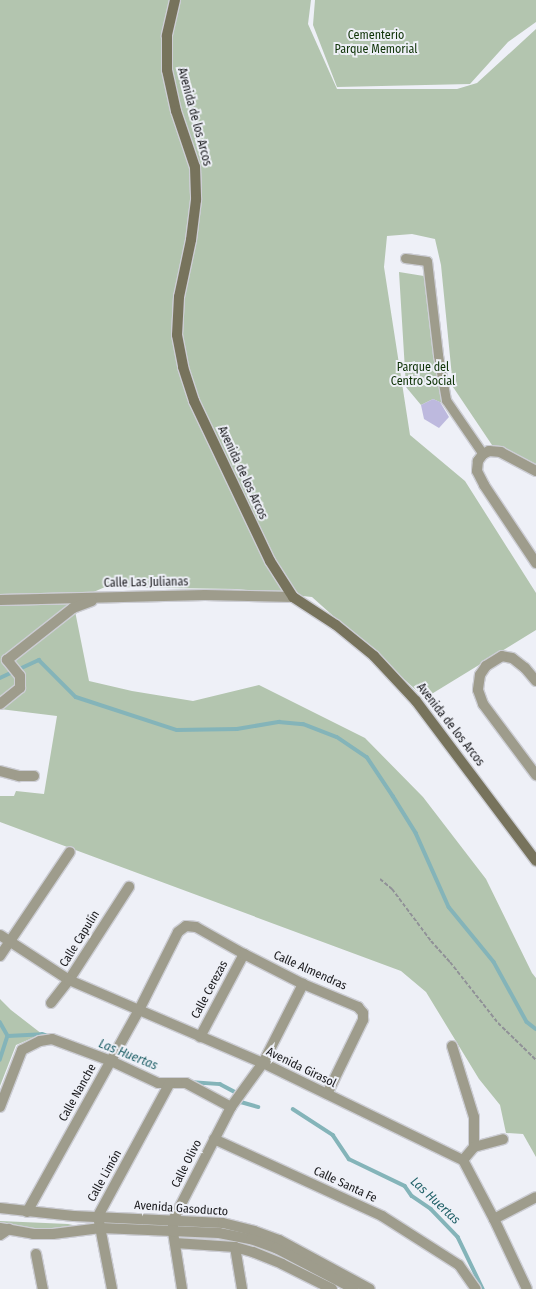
<!DOCTYPE html>
<html>
<head>
<meta charset="utf-8">
<style>
  body { margin:0 }
  #map { position:relative; width:536px; height:1289px; overflow:hidden; background:#eef0f7; font-family:"Fira Sans Condensed",sans-serif }
  div>[style] { position:absolute }
  [style*='--x'] { left:calc(var(--x)*1px); top:calc(var(--y)*1px); width:calc(var(--w)*1px); rotate:calc(var(--a)*1deg) }
  .green>* { inset:0; background:#b3c5af }
  .stream>* { height:3.5px; margin:-1.75px; padding:0 1.75px; transform-origin:1.75px; border-radius:1.75px; background:#84b4b9 }
  .building>* { inset:0; background:#bdb9de }
  .path>* { height:2px; margin-top:-1px; transform-origin:0; background:repeating-linear-gradient(90deg,#909197 0 4px,transparent 0 6px) }
  .roads { filter:drop-shadow(1px 0 #cccdd4) drop-shadow(-1px 0 #cccdd4) drop-shadow(0 1px #cccdd4) drop-shadow(0 -1px #cccdd4) }
  .pedestrian>* { height:9px; margin:-4.5px; padding:0 4.5px; transform-origin:4.5px; border-radius:4.5px; background:#9e9c8c }
  .minor>* { height:10px; margin:-5px; padding:0 5px; transform-origin:5px; border-radius:5px; background:#9e9c8c }
  .tertiary>* { height:10px; margin:-5px; padding:0 5px; transform-origin:5px; border-radius:5px; background:#9e9c8c }
  .secondary>* { height:10px; margin:-5px; padding:0 5px; transform-origin:5px; border-radius:5px; background:#77735c }
  span { translate:-50% -50%; white-space:nowrap; text-align:center; line-height:1.15; -webkit-text-stroke:4px #eef0f7; paint-order:stroke }
  .park-label { font-size:12px; color:#0f3307 }
  .street-label { font-size:12px; color:#18181b }
  .water-label { font-size:13px; color:#226269; font-style:italic }
</style>
</head>
<body>
<div id="map">
  <div class="green">
    <i style="clip-path:polygon(0 0,311px 0,308px 24px,337px 89px,457px 89px,477px 83px,536px 29px,536px 464px,492px 445px,453px 387px,441px 265px,435px 239px,412px 234px,387px 236px,384px 267px,410px 435px,465px 481px,536px 593px,536px 630px,425px 698px,312px 597px,236px 589px,105px 587px,73px 601px,89px 681px,132px 691px,193px 701px,259px 685px,365px 738px,423px 797px,486px 879px,532px 973px,536px 978px,536px 1157px,523px 1134px,506px 1133px,500px 1105px,479px 1079px,426px 992px,401px 971px,0 822px,0 796px,14px 796px,16px 791px,44px 794px,57px 716px,0 709px)"></i>
    <i style="clip-path:polygon(315px 0,536px 0,536px 22px,508px 42px,470px 84px,337px 87px,313px 25px)"></i>
    <i style="clip-path:polygon(399px 272px,430px 277px,444px 404px,433px 399px,421px 405px,406px 387px)"></i>
    <i style="clip-path:polygon(0 999px,11px 1010px,42px 1034px,16px 1045px,0 1086px)"></i>
    <i style="clip-path:polygon(0 1221px,68px 1224px,77px 1226px,33px 1233px,0 1228px)"></i>
  </div>
  <div class="stream">
    <i style="--x:0;--y:678;--w:43;--a:-24.8"></i>
    <i style="--x:39;--y:660;--w:52;--a:45"></i>
    <i style="--x:76;--y:697;--w:106;--a:18.1"></i>
    <i style="--x:177;--y:730;--w:60;--a:-1"></i>
    <i style="--x:237;--y:729;--w:43;--a:-9.5"></i>
    <i style="--x:279;--y:722;--w:24;--a:5"></i>
    <i style="--x:303;--y:724;--w:36;--a:21"></i>
    <i style="--x:337;--y:737;--w:36;--a:34"></i>
    <i style="--x:367;--y:757;--w:47;--a:56.3"></i>
    <i style="--x:393;--y:796;--w:44;--a:58.1"></i>
    <i style="--x:416;--y:833;--w:81;--a:66"></i>
    <i style="--x:449;--y:907;--w:71;--a:50.7"></i>
    <i style="--x:494;--y:962;--w:68;--a:61.2"></i>
    <i style="--x:527;--y:1022;--w:11;--a:38"></i>
    <i style="--x:0;--y:1022;--w:16;--a:60"></i>
    <i style="--x:8;--y:1036;--w:25;--a:108"></i>
    <i style="--x:8;--y:1036;--w:34;--a:-3"></i>
    <i style="--x:42;--y:1034;--w:6;--a:18"></i>
    <i style="--x:190;--y:1082;--w:30;--a:4"></i>
    <i style="--x:220;--y:1084;--w:19;--a:28"></i>
    <i style="--x:237;--y:1093;--w:10;--a:66"></i>
    <i style="--x:241;--y:1102;--w:18;--a:16"></i>
    <i style="--x:293;--y:1109;--w:48;--a:33"></i>
    <i style="--x:333;--y:1135;--w:29;--a:56"></i>
    <i style="--x:349;--y:1159;--w:62;--a:25.7"></i>
    <i style="--x:405;--y:1186;--w:12;--a:55"></i>
    <i style="--x:412;--y:1196;--w:23;--a:34"></i>
    <i style="--x:431;--y:1209;--w:39;--a:46"></i>
    <i style="--x:458;--y:1237;--w:58;--a:64.3"></i>
  </div>
  <div class="building">
    <i style="clip-path:polygon(433px 399px,440px 402px,449px 417px,439px 428px,424px 419px,421px 405px)"></i>
  </div>
  <div class="path">
    <i style="--x:380;--y:879;--w:16;--a:40"></i>
    <i style="--x:392;--y:889;--w:65;--a:53.1"></i>
    <i style="--x:431;--y:941;--w:28;--a:48"></i>
    <i style="--x:450;--y:962;--w:78;--a:51.8"></i>
    <i style="--x:498;--y:1023;--w:53;--a:44.2"></i>
  </div>
  <div class="roads">
    <div class="pedestrian">
      <i style="--x:405;--y:258;--w:22;--a:8"></i>
      <i style="--x:427;--y:261;--w:95;--a:83.3"></i>
      <i style="--x:438;--y:355;--w:46;--a:79.9"></i>
      <i style="--x:446;--y:400;--w:65;--a:55.6"></i>
    </div>
    <div class="minor">
      <i style="--x:536;--y:471;--w:40;--a:-152"></i>
      <i style="--x:501;--y:452;--w:12;--a:-175"></i>
      <i style="--x:489;--y:451;--w:7;--a:153"></i>
      <i style="--x:483;--y:454;--w:9;--a:126"></i>
      <i style="--x:478;--y:461;--w:10;--a:96"></i>
      <i style="--x:477;--y:471;--w:16;--a:63"></i>
      <i style="--x:484;--y:485;--w:94;--a:56.3"></i>
      <i style="--x:0;--y:600;--w:205;--a:-1.4"></i>
      <i style="--x:205;--y:595;--w:88;--a:1.3"></i>
      <i style="--x:536;--y:681;--w:17;--a:-130"></i>
      <i style="--x:525;--y:668;--w:16;--a:-142"></i>
      <i style="--x:512;--y:658;--w:10;--a:-169"></i>
      <i style="--x:502;--y:656;--w:19;--a:148"></i>
      <i style="--x:486;--y:666;--w:11;--a:124"></i>
      <i style="--x:480;--y:675;--w:15;--a:98"></i>
      <i style="--x:478;--y:690;--w:15;--a:70"></i>
      <i style="--x:483;--y:704;--w:89;--a:53.3"></i>
      <i style="--x:0;--y:704;--w:26;--a:-39"></i>
      <i style="--x:20;--y:688;--w:12;--a:-90"></i>
      <i style="--x:20;--y:676;--w:21;--a:-129"></i>
      <i style="--x:7;--y:660;--w:84;--a:-38.2"></i>
      <i style="--x:73;--y:608;--w:20;--a:-20"></i>
      <i style="--x:0;--y:771;--w:20;--a:15"></i>
      <i style="--x:19;--y:776;--w:15;--a:0"></i>
      <i style="--x:0;--y:956;--w:125;--a:-56.1"></i>
      <i style="--x:51;--y:1003;--w:29;--a:-52"></i>
      <i style="--x:69;--y:980;--w:111;--a:-57.2"></i>
      <i style="--x:200;--y:1037;--w:94;--a:-62.1"></i>
      <i style="--x:452;--y:1046;--w:74;--a:72.8"></i>
      <i style="--x:474;--y:1117;--w:30;--a:90"></i>
      <i style="--x:474;--y:1147;--w:17;--a:130"></i>
      <i style="--x:0;--y:1107;--w:61;--a:-68.9"></i>
      <i style="--x:22;--y:1050;--w:20;--a:-27"></i>
      <i style="--x:40;--y:1041;--w:12;--a:-9"></i>
      <i style="--x:52;--y:1039;--w:63;--a:20.4"></i>
      <i style="--x:111;--y:1061;--w:52;--a:25.1"></i>
      <i style="--x:158;--y:1083;--w:28;--a:0"></i>
      <i style="--x:186;--y:1083;--w:51;--a:28.1"></i>
      <i style="--x:214;--y:1139;--w:185;--a:24.6"></i>
      <i style="--x:382;--y:1216;--w:91;--a:32.5"></i>
      <i style="--x:459;--y:1265;--w:29;--a:55"></i>
      <i style="--x:474;--y:1147;--w:30;--a:-15"></i>
      <i style="--x:27;--y:1212;--w:231;--a:-61"></i>
      <i style="--x:139;--y:1010;--w:87;--a:-63.4"></i>
      <i style="--x:178;--y:932;--w:10;--a:-37"></i>
      <i style="--x:186;--y:926;--w:10;--a:6"></i>
      <i style="--x:196;--y:927;--w:55;--a:29.4"></i>
      <i style="--x:244;--y:954;--w:66;--a:27"></i>
      <i style="--x:303;--y:984;--w:60;--a:22.7"></i>
      <i style="--x:358;--y:1007;--w:8;--a:50"></i>
      <i style="--x:363;--y:1013;--w:7;--a:90"></i>
      <i style="--x:363;--y:1020;--w:82;--a:115.9"></i>
      <i style="--x:494;--y:1219;--w:47;--a:-27.6"></i>
      <i style="--x:0;--y:1235;--w:11;--a:-34"></i>
      <i style="--x:175;--y:1243;--w:60;--a:3.8"></i>
      <i style="--x:235;--y:1247;--w:19;--a:16"></i>
      <i style="--x:253;--y:1252;--w:31;--a:22"></i>
      <i style="--x:282;--y:1264;--w:56;--a:26.6"></i>
      <i style="--x:235;--y:1247;--w:43;--a:80.5"></i>
      <i style="--x:36;--y:1254;--w:36;--a:79"></i>
      <i style="--x:112;--y:1289;--w:74;--a:-100.9"></i>
      <i style="--x:98;--y:1216;--w:151;--a:-61.6"></i>
      <i style="--x:182;--y:1289;--w:58;--a:-99"></i>
      <i style="--x:173;--y:1232;--w:12;--a:-90"></i>
      <i style="--x:173;--y:1220;--w:127;--a:-62.8"></i>
      <i style="--x:231;--y:1107;--w:54;--a:-54"></i>
      <i style="--x:263;--y:1063;--w:89;--a:-63.1"></i>
    </div>
    <div class="tertiary">
      <i style="--x:0;--y:935;--w:82;--a:33.1"></i>
      <i style="--x:69;--y:980;--w:211;--a:23.2"></i>
      <i style="--x:263;--y:1063;--w:222;--a:25.9"></i>
      <i style="--x:463;--y:1160;--w:67;--a:62.3"></i>
      <i style="--x:494;--y:1219;--w:77;--a:64.8"></i>
      <i style="--x:0;--y:1208;--w:74;--a:6.2"></i>
      <i style="--x:74;--y:1216;--w:149;--a:2.7"></i>
      <i style="--x:223;--y:1223;--w:32;--a:14"></i>
      <i style="--x:254;--y:1231;--w:27;--a:20"></i>
      <i style="--x:279;--y:1240;--w:103;--a:28.3"></i>
      <i style="--x:0;--y:1228;--w:34;--a:10"></i>
      <i style="--x:33;--y:1234;--w:20;--a:0"></i>
      <i style="--x:53;--y:1234;--w:48;--a:-7.1"></i>
      <i style="--x:101;--y:1228;--w:118;--a:2.4"></i>
      <i style="--x:219;--y:1233;--w:33;--a:11"></i>
      <i style="--x:251;--y:1239;--w:27;--a:20"></i>
      <i style="--x:276;--y:1248;--w:88;--a:27.7"></i>
    </div>
    <div class="secondary">
      <i style="--x:175;--y:0;--w:37;--a:103"></i>
      <i style="--x:167;--y:36;--w:34;--a:90"></i>
      <i style="--x:167;--y:70;--w:42;--a:77.6"></i>
      <i style="--x:176;--y:111;--w:59;--a:71.3"></i>
      <i style="--x:195;--y:167;--w:33;--a:88"></i>
      <i style="--x:196;--y:200;--w:40;--a:97.1"></i>
      <i style="--x:191;--y:240;--w:58;--a:101.9"></i>
      <i style="--x:179;--y:297;--w:38;--a:93"></i>
      <i style="--x:177;--y:335;--w:33;--a:79"></i>
      <i style="--x:183;--y:367;--w:36;--a:72"></i>
      <i style="--x:194;--y:401;--w:177;--a:64.6"></i>
      <i style="--x:270;--y:561;--w:43;--a:57.4"></i>
      <i style="--x:293;--y:597;--w:51;--a:33.1"></i>
      <i style="--x:336;--y:625;--w:49;--a:39.2"></i>
      <i style="--x:374;--y:656;--w:62;--a:47"></i>
      <i style="--x:416;--y:701;--w:200;--a:53.1"></i>
    </div>
  </div>
  <div class="park-label">
    <span style="left:376px;top:43px">Cementerio<br>Parque Memorial</span>
    <span style="left:423px;top:375px">Parque del<br>Centro Social</span>
  </div>
  <div class="street-label">
    <span style="left:194px;top:117px;rotate:75deg">Avenida de los Arcos</span>
    <span style="left:242px;top:473px;rotate:65deg">Avenida de los Arcos</span>
    <span style="left:146px;top:583px;rotate:-1deg">Calle Las Julianas</span>
    <span style="left:450px;top:725px;rotate:52deg">Avenida de los Arcos</span>
    <span style="left:80px;top:939px;rotate:-58deg">Calle Capulín</span>
    <span style="left:310px;top:971px;rotate:24deg">Calle Almendras</span>
    <span style="left:210px;top:990px;rotate:-62deg">Calle Cerezas</span>
    <span style="left:301px;top:1068px;rotate:26deg">Avenida Girasol</span>
    <span style="left:78px;top:1093px;rotate:-61deg">Calle Nanche</span>
    <span style="left:187px;top:1164px;rotate:-63deg">Calle Olivo</span>
    <span style="left:105px;top:1176px;rotate:-61deg">Calle Limón</span>
    <span style="left:345px;top:1185px;rotate:25deg">Calle Santa Fe</span>
    <span style="left:181px;top:1209px;rotate:4deg">Avenida Gasoducto</span>
  </div>
  <div class="water-label">
    <span style="left:128px;top:1055px;rotate:22deg">Las Huertas</span>
    <span style="left:435px;top:1201px;rotate:43deg">Las Huertas</span>
  </div>
</div>
</body>
</html>
